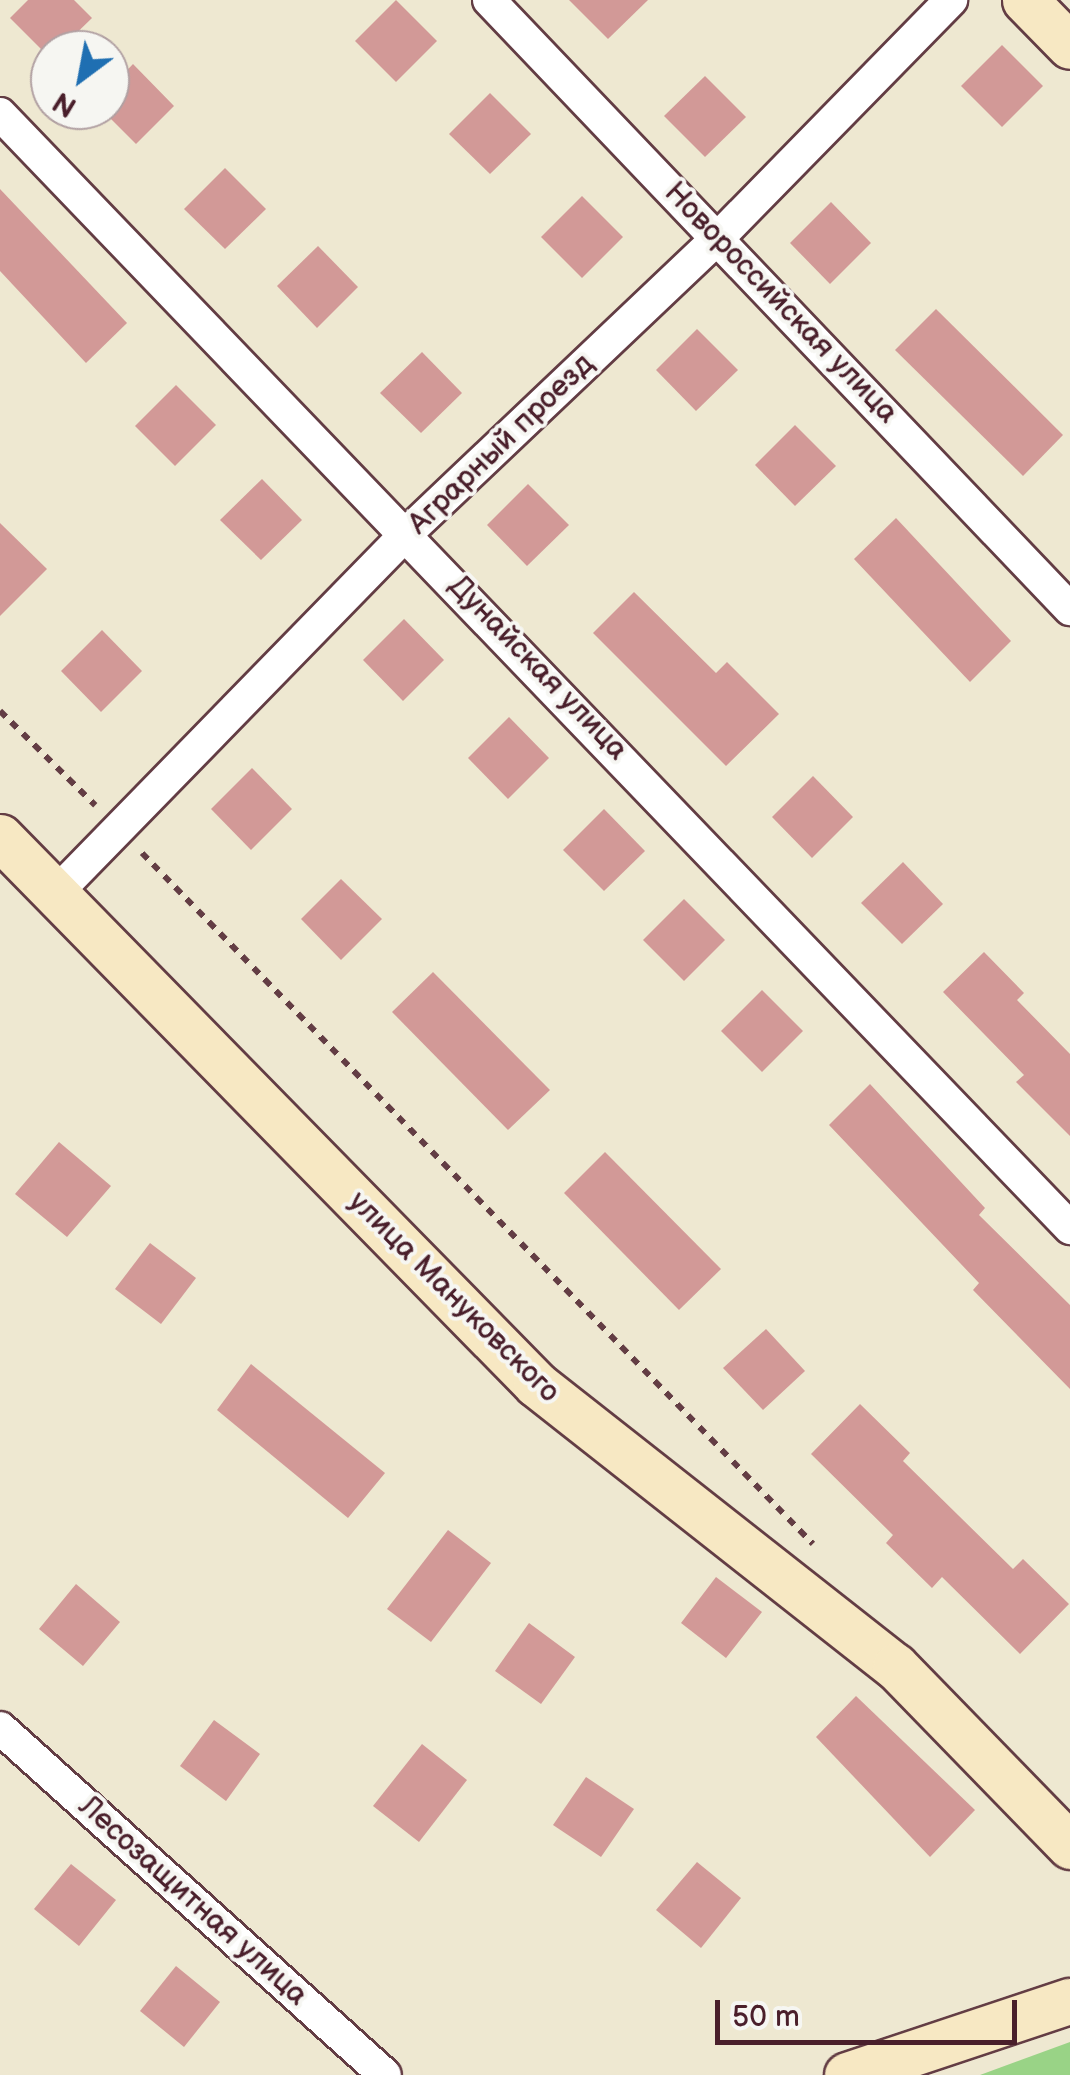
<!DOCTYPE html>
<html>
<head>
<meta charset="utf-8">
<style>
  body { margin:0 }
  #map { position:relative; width:1070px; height:2075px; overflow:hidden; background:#eee8d1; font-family:"Balsamiq Sans",sans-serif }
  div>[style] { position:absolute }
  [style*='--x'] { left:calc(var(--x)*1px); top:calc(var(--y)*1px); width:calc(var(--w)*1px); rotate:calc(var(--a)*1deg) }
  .green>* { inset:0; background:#99d386 }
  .building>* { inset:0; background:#d29997 }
  .path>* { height:6px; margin-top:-3px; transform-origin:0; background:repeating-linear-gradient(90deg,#633d44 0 8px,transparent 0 16px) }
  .roads { filter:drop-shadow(2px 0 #633d44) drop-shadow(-2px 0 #633d44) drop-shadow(0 2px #633d44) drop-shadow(0 -2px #633d44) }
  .street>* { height:32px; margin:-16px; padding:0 16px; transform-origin:16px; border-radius:16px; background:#fff }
  .secondary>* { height:45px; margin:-22.5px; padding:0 22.5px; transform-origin:22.5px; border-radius:22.5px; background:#f7e8c3 }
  span { translate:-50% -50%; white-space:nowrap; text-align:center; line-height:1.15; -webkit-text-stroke:8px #f6f6f2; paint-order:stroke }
  .street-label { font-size:30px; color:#4a1f2b }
  .north { position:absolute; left:30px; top:30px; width:100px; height:100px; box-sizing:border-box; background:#f6f6f2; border:2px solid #b1a0a2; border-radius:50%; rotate:212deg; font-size:28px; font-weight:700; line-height:40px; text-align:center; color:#4a1f2b }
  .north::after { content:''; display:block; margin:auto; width:35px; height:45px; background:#1f6fb2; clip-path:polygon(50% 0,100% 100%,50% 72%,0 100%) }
  .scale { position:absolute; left:715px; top:2000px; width:302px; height:45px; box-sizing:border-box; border:5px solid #4a1f2b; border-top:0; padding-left:12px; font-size:30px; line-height:35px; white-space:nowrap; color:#4a1f2b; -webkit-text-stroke:8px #f6f6f2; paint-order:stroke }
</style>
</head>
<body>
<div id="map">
  <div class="green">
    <i style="clip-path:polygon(1070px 2042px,1070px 2075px,980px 2075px)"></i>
  </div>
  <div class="building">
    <i style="clip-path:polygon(28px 0,74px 0,92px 18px,59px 50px,50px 50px,50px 58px,10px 18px)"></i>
    <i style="clip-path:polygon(396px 0,437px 41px,396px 82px,355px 41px)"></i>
    <i style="clip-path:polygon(569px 0,648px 0,608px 39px)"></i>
    <i style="clip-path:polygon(1002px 45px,1043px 86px,1002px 127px,961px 86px)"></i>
    <i style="clip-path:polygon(133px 64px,174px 106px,136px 144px,102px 110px,110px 110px,110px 88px)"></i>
    <i style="clip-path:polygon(705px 76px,746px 117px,705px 157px,664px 116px)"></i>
    <i style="clip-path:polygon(490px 93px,531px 134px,490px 174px,449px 134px)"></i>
    <i style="clip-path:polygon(225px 168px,266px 209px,225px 249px,184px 209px)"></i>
    <i style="clip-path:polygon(0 189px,127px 323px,86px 363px,0 271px)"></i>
    <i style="clip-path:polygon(582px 196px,623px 237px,582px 278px,541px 237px)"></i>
    <i style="clip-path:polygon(831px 202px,871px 243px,830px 284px,790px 243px)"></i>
    <i style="clip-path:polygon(318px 246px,358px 287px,317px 328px,277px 286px)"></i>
    <i style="clip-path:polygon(936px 309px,1063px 435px,1023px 476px,895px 350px)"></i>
    <i style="clip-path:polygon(697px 329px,738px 370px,696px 411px,656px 370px)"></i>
    <i style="clip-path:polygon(422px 352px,462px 393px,421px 433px,380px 393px)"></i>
    <i style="clip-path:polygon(176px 385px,216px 425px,175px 466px,135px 426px)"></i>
    <i style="clip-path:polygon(795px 425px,836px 466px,795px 506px,755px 465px)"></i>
    <i style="clip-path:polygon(262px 479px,302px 520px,261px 560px,220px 520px)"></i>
    <i style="clip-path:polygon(528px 484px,569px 525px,527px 566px,487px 525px)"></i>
    <i style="clip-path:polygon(896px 518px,1011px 641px,970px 682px,854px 559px)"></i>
    <i style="clip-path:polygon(0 523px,47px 569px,0 616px)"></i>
    <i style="clip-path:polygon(634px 592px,716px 673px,727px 662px,779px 714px,726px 766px,593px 633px)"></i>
    <i style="clip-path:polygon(404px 619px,444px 660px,403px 701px,363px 660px)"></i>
    <i style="clip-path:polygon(102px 630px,142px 671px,101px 712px,61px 671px)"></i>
    <i style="clip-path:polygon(509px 717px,549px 758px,508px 799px,468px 758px)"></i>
    <i style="clip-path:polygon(252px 768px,292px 809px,251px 850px,211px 809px)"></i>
    <i style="clip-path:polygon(813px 776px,853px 817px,812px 858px,772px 817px)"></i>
    <i style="clip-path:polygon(604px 809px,645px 851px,604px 891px,563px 850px)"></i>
    <i style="clip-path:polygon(903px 862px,943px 904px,902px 944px,861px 903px)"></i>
    <i style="clip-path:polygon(341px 879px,382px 919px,341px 960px,301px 919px)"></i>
    <i style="clip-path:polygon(684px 899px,725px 940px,684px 981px,643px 940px)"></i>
    <i style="clip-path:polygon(984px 952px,1024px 993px,1017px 1000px,1070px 1054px,1070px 1136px,1016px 1082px,1024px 1075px,943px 992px)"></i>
    <i style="clip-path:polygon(433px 972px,550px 1090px,508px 1130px,392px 1012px)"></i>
    <i style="clip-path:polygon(762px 990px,803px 1031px,762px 1072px,721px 1031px)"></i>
    <i style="clip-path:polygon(870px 1084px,985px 1208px,979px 1215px,1070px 1305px,1070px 1389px,973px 1290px,979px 1283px,829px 1125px)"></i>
    <i style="clip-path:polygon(59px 1142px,111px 1186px,67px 1237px,15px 1194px)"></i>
    <i style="clip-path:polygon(605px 1152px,721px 1269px,679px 1310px,564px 1193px)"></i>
    <i style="clip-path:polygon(150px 1243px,196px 1278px,161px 1324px,115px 1289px)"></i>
    <i style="clip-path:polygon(766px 1329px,805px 1371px,763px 1410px,723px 1368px)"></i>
    <i style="clip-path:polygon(251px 1364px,385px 1473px,348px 1518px,217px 1410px)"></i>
    <i style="clip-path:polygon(860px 1404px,910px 1453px,903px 1461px,1013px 1569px,1023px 1559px,1069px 1604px,1020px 1654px,942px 1577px,932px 1588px,886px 1543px,893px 1535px,811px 1454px)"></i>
    <i style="clip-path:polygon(448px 1530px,491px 1563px,431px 1642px,387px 1609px)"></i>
    <i style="clip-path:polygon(716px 1577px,762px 1612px,726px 1658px,681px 1623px)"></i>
    <i style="clip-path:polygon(76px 1584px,120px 1622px,83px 1666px,39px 1629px)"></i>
    <i style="clip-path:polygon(529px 1623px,575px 1657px,541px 1704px,495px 1671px)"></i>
    <i style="clip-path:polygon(856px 1696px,975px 1810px,930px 1857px,816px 1737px)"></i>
    <i style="clip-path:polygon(214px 1720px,260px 1754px,226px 1801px,180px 1766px)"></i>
    <i style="clip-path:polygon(422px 1744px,467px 1780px,419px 1842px,373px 1806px)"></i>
    <i style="clip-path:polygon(586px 1777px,634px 1809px,601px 1857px,553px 1825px)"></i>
    <i style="clip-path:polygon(697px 1862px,741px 1898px,701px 1948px,656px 1910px)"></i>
    <i style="clip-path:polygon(71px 1864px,116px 1900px,79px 1946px,34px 1909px)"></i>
    <i style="clip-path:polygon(176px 1966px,220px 2002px,184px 2047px,140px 2011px)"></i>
  </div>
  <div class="path">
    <i style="--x:0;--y:711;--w:134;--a:44.7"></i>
    <i style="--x:142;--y:853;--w:963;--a:45.84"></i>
  </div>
  <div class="roads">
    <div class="street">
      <i style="--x:489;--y:0;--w:842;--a:46.35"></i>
      <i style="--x:0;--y:114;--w:1545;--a:46.15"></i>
      <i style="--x:56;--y:893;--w:504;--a:-45.72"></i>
      <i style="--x:408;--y:532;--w:429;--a:-43.5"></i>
      <i style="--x:719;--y:237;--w:332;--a:-45.6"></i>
      <i style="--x:0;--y:1728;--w:518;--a:42.03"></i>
    </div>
    <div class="secondary">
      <i style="--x:1025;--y:0;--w:64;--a:45.6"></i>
      <i style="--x:0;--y:837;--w:766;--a:45.58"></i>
      <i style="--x:536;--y:1384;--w:457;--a:38.2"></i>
      <i style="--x:895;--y:1666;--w:251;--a:45.8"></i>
      <i style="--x:847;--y:2075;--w:235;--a:-18.4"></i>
    </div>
  </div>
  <div class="street-label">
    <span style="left:781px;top:303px;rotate:46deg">Новороссийская улица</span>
    <span style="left:501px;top:444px;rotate:-44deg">Аграрный проезд</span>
    <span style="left:538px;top:668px;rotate:46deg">Дунайская улица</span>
    <span style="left:454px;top:1297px;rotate:45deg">улица Мануковского</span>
    <span style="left:193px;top:1901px;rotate:42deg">Лесозащитная улица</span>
  </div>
  <div class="north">N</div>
  <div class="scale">50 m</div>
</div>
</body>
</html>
